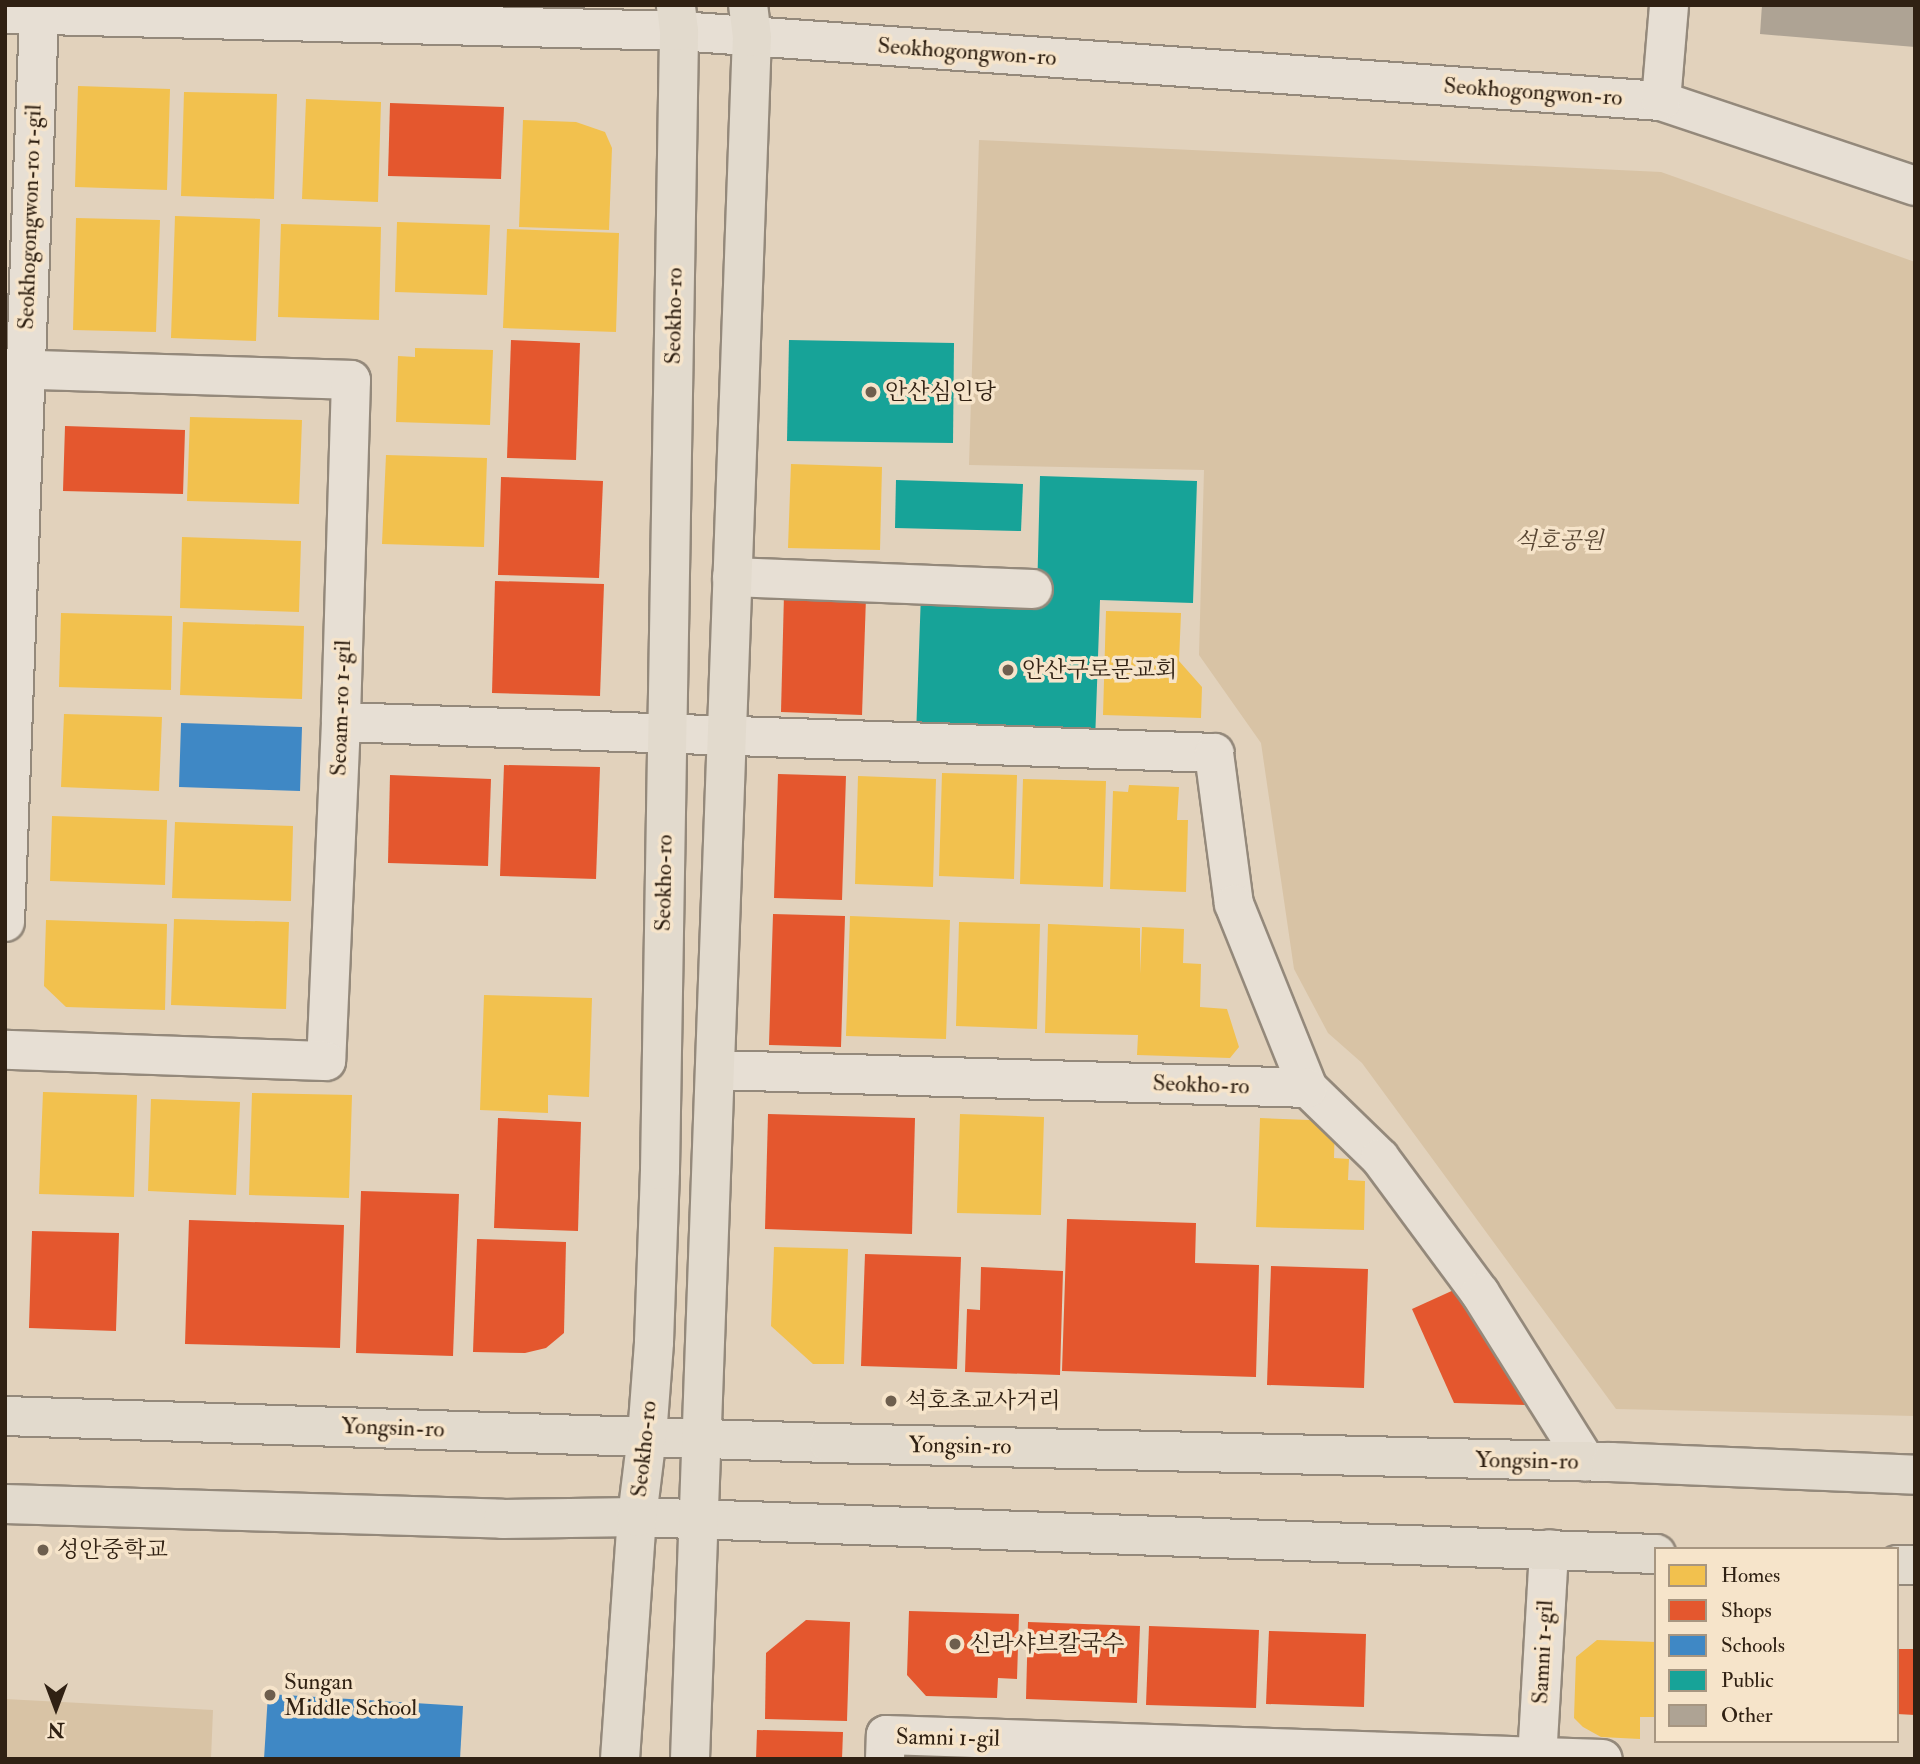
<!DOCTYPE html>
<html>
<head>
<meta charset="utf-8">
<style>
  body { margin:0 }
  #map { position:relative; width:1920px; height:1764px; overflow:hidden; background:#e2d2bc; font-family:"IM FELL Double Pica","Noto Serif KR",serif }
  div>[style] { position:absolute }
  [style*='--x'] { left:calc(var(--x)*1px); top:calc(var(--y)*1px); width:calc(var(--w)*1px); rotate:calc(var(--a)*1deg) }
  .green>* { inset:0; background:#d8c3a5 }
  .homes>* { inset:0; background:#f2c14e }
  .shops>* { inset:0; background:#e4572e }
  .schools>* { inset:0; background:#3f88c5 }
  .public>* { inset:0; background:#17a398 }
  .building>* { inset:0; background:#aea394 }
  .roads { filter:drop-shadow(2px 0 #94897b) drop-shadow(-2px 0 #94897b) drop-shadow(0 2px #94897b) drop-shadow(0 -2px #94897b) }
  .minor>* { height:38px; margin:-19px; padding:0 19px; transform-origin:19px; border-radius:19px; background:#e7dfd4 }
  .major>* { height:38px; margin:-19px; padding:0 19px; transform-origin:19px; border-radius:19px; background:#e2dacd }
  .dots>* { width:19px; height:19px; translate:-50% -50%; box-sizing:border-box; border:4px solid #f6e4ca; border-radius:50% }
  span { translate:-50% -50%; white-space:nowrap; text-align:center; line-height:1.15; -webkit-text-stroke:7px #f6e4ca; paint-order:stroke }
  .street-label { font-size:23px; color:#302113 }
  .poi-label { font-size:23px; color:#302113 }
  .left { translate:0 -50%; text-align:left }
  .park-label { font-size:23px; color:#584633; font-style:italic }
  .frame { position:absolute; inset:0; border:7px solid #302113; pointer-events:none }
  .legend { position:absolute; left:1654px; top:1547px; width:245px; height:196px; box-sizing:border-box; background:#f6e4ca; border:2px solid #a79681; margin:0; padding:9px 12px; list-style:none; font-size:21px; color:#302113 }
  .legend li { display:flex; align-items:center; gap:14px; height:35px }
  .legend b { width:35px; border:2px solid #a79681 }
  .north { position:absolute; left:21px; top:1673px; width:70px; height:70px; -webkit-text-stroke:5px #f6e4ca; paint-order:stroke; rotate:180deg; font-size:19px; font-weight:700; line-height:28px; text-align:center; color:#302113 }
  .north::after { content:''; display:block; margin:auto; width:24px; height:32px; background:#302113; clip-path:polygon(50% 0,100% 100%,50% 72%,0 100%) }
</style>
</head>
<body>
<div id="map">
  <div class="green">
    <i style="clip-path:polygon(979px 140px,1661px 172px,1915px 262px,1915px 1416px,1616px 1409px,1362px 1063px,1328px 1033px,1294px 969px,1261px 743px,1199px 655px,1204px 470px,969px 465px)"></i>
    <i style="clip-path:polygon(5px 1699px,213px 1710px,211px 1759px,5px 1759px)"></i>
  </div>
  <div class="homes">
    <i style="clip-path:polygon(78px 86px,170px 89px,167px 190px,75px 187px)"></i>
    <i style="clip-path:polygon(184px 92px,277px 94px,274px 199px,181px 196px)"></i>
    <i style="clip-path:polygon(306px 99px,381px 102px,378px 202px,302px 199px)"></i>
    <i style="clip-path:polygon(523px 120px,576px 122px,605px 132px,612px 148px,609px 230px,519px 227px)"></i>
    <i style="clip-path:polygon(175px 216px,260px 219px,256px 341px,171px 338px)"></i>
    <i style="clip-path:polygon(76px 218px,160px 220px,156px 332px,73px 330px)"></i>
    <i style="clip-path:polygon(397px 222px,490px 225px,487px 295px,395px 292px)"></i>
    <i style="clip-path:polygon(281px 224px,381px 227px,379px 320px,278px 317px)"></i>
    <i style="clip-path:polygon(507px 229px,619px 233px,616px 332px,503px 328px)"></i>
    <i style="clip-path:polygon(415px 348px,493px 350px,490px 425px,396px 422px,398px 356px,415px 357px)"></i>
    <i style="clip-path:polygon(190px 417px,302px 420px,299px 504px,187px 501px)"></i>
    <i style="clip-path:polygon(386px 455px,487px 458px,484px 547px,382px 544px)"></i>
    <i style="clip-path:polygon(791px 464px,882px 467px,880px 550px,788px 548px)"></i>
    <i style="clip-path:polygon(182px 537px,301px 541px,299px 612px,180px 608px)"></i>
    <i style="clip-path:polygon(1106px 611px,1181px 613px,1179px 661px,1202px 687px,1201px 718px,1103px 715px)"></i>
    <i style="clip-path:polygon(61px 613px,172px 616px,171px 690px,59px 687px)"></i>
    <i style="clip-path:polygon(183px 622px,304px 626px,302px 699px,180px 695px)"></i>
    <i style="clip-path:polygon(64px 714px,162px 717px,159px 791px,61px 787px)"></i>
    <i style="clip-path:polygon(942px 773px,1017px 775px,1014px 879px,939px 876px)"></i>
    <i style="clip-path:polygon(858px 776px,936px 779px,933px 887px,855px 884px)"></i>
    <i style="clip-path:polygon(1023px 779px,1106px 781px,1103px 887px,1020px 884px)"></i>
    <i style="clip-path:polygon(1129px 785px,1179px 787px,1177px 820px,1188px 820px,1186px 892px,1110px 889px,1113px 791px,1128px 792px)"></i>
    <i style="clip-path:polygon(52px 816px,167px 820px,165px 885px,50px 881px)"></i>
    <i style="clip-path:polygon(175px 822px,293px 826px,291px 901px,172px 898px)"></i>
    <i style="clip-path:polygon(850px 916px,950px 920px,946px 1039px,846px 1036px)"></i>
    <i style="clip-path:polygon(174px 919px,289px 922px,286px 1009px,171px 1005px)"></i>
    <i style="clip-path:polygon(46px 920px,167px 924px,165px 1010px,66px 1007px,44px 986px)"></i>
    <i style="clip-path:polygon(959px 922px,1040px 924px,1037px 1029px,956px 1026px)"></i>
    <i style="clip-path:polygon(1048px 924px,1140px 928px,1140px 974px,1142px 927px,1184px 929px,1183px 963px,1201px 964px,1200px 1007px,1227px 1009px,1239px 1047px,1230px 1058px,1137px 1055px,1138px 1035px,1045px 1033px)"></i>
    <i style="clip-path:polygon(484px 995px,592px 998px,589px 1097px,548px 1095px,548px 1113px,480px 1110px)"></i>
    <i style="clip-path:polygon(43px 1092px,137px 1095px,134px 1197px,39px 1194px)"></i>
    <i style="clip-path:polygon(252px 1093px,352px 1095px,349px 1198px,249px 1195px)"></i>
    <i style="clip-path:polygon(151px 1099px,240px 1102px,236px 1195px,148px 1191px)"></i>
    <i style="clip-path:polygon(960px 1114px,1044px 1117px,1041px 1215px,957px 1213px)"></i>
    <i style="clip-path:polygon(1260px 1118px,1335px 1121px,1334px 1158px,1349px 1159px,1348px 1180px,1365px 1181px,1364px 1230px,1256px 1227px)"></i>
    <i style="clip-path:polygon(774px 1247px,848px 1249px,844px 1364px,813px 1364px,771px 1326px)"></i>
    <i style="clip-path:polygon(1597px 1640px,1656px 1642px,1656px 1717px,1640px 1717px,1640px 1739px,1601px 1737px,1583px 1727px,1574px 1718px,1576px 1657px)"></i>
  </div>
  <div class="shops">
    <i style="clip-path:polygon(390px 103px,504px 107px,501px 179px,388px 176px)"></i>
    <i style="clip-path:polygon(511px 340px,580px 343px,576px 460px,507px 458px)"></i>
    <i style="clip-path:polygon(65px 426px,185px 430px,183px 494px,63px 491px)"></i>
    <i style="clip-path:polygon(501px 477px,603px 481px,599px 578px,498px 575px)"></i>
    <i style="clip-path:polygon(495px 581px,604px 584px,600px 696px,492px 693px)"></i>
    <i style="clip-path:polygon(784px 594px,866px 597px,862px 715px,781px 712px)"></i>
    <i style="clip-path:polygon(504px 765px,600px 767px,596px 879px,500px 876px)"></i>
    <i style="clip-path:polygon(778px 774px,846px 776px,842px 900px,774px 898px)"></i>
    <i style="clip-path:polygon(390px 775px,491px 779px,488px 866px,388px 863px)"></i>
    <i style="clip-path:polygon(773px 914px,845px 916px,841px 1047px,769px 1045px)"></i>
    <i style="clip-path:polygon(768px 1114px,915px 1118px,912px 1234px,765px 1229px)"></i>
    <i style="clip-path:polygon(498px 1118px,581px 1122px,578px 1231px,494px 1228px)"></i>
    <i style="clip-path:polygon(361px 1191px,459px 1194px,453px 1356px,356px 1353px)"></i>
    <i style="clip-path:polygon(1067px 1219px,1196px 1223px,1195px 1263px,1259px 1265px,1256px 1377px,1062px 1371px)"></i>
    <i style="clip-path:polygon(189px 1220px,344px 1225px,340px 1348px,185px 1344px)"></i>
    <i style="clip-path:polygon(32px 1231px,119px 1233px,116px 1331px,29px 1328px)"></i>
    <i style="clip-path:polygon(477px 1239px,566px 1242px,564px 1333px,546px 1348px,525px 1353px,473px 1352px)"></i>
    <i style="clip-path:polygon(865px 1254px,961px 1257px,957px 1369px,861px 1366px)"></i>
    <i style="clip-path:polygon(1271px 1266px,1368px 1269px,1364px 1388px,1267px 1385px)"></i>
    <i style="clip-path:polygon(981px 1267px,1063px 1271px,1060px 1375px,965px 1372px,967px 1309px,980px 1310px)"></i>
    <i style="clip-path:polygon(1456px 1289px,1528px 1405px,1454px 1403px,1412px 1309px)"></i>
    <i style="clip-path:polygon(909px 1611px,1019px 1614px,1017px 1679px,998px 1678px,997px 1698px,926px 1696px,907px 1675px)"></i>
    <i style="clip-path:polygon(806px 1620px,850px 1622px,847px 1721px,765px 1719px,766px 1653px)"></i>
    <i style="clip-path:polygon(1028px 1622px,1140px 1626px,1137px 1703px,1026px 1699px)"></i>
    <i style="clip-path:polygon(1149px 1626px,1259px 1630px,1256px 1708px,1146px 1705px)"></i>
    <i style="clip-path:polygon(1269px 1631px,1366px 1634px,1364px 1707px,1266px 1704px)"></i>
    <i style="clip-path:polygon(1897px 1649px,1915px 1649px,1915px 1715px,1897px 1714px)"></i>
    <i style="clip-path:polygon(757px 1730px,843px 1732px,842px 1759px,756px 1759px)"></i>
  </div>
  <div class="schools">
    <i style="clip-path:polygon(181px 723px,302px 727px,300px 791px,179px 787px)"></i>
    <i style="clip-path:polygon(268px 1694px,463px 1706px,460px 1759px,264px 1759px)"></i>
  </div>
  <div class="public">
    <i style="clip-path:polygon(789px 340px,954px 343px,953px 443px,787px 441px)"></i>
    <i style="clip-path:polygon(1040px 476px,1197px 481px,1193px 603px,1100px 600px,1095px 742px,916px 736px,921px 593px,1037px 596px)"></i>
    <i style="clip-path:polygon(896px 480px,1023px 484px,1021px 531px,895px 528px)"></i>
  </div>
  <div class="building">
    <i style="clip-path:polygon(1762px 5px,1915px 5px,1915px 47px,1760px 34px)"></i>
  </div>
  <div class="roads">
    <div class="minor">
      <i style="--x:5;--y:14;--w:674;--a:1.44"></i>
      <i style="--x:679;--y:31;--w:984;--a:4.08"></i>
      <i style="--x:1661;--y:101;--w:268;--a:18.5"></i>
      <i style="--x:1661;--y:101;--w:96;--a:-85.2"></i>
      <i style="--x:5;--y:369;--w:346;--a:1.8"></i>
      <i style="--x:351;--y:380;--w:342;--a:91.7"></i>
      <i style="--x:341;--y:722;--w:339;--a:92.5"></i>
      <i style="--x:326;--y:1061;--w:321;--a:-178"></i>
      <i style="--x:732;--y:577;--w:301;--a:2.3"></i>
      <i style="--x:341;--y:722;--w:874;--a:2.03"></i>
      <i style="--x:1214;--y:753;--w:152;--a:82.5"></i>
      <i style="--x:1234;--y:904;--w:198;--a:68.1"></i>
      <i style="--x:1308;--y:1088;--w:100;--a:44.2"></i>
      <i style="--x:1380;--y:1158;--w:168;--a:53.5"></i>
      <i style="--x:1480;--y:1293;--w:199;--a:57.9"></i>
      <i style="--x:5;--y:922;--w:908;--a:-87.85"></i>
      <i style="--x:717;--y:1070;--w:591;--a:1.74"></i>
      <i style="--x:885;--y:1759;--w:24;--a:-88"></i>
      <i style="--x:886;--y:1735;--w:717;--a:1.92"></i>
      <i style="--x:1537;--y:1759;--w:210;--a:-86.7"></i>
    </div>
    <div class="major">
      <i style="--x:5;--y:1416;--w:824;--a:1.88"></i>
      <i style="--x:829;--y:1443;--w:782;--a:1.39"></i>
      <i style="--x:1611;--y:1462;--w:304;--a:2.4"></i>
      <i style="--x:5;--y:1504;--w:498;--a:1.7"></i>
      <i style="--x:503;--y:1519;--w:134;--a:-0.9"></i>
      <i style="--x:637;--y:1517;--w:1020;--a:2.08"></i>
      <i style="--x:1897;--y:1565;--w:18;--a:0"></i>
      <i style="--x:620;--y:1759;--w:243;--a:-86"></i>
      <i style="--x:637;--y:1517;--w:82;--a:-83"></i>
      <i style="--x:647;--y:1436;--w:94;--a:-85.7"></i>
      <i style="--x:654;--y:1342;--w:172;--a:-88"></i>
      <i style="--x:660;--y:1170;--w:1139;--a:-89.04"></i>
      <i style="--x:679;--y:31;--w:26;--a:-97"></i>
      <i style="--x:690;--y:1759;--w:1723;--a:-87.94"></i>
      <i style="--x:752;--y:37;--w:32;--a:-97"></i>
    </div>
  </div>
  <div class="dots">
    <i style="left:871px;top:392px;background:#6e5f4e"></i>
    <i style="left:1008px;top:670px;background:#6e5f4e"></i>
    <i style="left:891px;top:1401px;background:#6e5f4e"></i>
    <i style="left:43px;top:1550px;background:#6e5f4e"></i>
    <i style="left:955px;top:1644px;background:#6e5f4e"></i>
    <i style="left:270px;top:1695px;background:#6e5f4e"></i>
  </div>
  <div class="street-label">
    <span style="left:967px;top:52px;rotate:4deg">Seokhogongwon-ro</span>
    <span style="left:1533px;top:92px;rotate:4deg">Seokhogongwon-ro</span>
    <span style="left:30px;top:217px;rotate:-88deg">Seokhogongwon-ro 1-gil</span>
    <span style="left:674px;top:316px;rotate:-89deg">Seokho-ro</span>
    <span style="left:341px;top:708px;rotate:-88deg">Seoam-ro 1-gil</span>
    <span style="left:664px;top:883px;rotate:-89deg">Seokho-ro</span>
    <span style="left:1201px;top:1085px;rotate:2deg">Seokho-ro</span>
    <span style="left:393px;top:1428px;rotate:2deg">Yongsin-ro</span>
    <span style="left:960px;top:1446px;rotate:1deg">Yongsin-ro</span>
    <span style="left:644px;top:1449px;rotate:-84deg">Seokho-ro</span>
    <span style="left:1527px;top:1461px;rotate:1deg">Yongsin-ro</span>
    <span style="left:1543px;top:1652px;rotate:-87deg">Samni 1-gil</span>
    <span style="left:948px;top:1738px;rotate:1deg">Samni 1-gil</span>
  </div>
  <div class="poi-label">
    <span class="left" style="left:885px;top:392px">안산심인당</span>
    <span class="left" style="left:1022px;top:670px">안산구로문교회</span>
    <span class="left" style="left:905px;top:1401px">석호초교사거리</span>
    <span class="left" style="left:57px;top:1550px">성안중학교</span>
    <span class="left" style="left:969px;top:1644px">신라샤브칼국수</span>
    <span class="left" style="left:284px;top:1695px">Sungan<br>Middle School</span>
  </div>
  <div class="park-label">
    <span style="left:1559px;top:541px">석호공원</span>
  </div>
  <div class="frame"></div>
  <ul class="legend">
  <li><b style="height:19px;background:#f2c14e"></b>Homes</li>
  <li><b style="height:19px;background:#e4572e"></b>Shops</li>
  <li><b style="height:19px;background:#3f88c5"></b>Schools</li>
  <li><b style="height:19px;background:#17a398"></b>Public</li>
  <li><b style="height:19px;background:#aea394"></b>Other</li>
  </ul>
  <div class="north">N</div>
</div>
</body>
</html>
